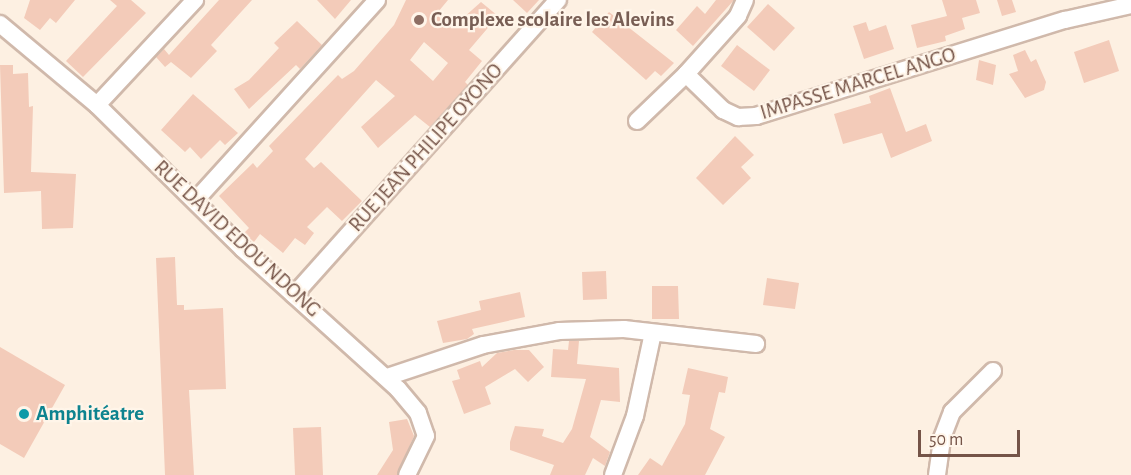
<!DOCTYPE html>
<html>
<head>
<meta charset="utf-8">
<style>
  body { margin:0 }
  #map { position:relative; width:1131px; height:475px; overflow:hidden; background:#fdf0e2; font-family:"Alegreya Sans",sans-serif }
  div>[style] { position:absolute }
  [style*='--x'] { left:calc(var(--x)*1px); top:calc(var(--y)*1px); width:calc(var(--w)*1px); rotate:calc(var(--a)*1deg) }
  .building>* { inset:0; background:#f3cbb9 }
  .roads { filter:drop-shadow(2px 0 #d0b9ab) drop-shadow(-2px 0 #d0b9ab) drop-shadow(0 2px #d0b9ab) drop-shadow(0 -2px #d0b9ab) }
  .minor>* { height:16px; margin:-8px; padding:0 8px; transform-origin:8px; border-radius:8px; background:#fff }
  .dots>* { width:16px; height:16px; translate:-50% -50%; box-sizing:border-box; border:3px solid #fff5e9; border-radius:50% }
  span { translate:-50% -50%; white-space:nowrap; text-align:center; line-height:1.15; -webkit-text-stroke:4.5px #fff5e9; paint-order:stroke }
  .education-label { font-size:21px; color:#785e54; font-weight:700 }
  .left { translate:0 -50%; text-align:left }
  .street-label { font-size:21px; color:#755448 }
  .culture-label { font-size:21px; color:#0d838f; font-weight:700 }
  .scale { position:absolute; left:918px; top:430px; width:102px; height:27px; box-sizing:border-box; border:3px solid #755448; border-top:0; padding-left:8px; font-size:18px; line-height:21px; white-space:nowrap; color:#755448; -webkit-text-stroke:4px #fff5e9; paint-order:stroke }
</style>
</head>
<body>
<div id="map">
  <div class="building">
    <i style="clip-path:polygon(30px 0,75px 0,56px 23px,50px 18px,40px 30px,24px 18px)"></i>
    <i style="clip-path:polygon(110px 0,131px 0,146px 13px,83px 77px,66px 61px,117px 6px)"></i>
    <i style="clip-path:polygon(219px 0,252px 0,211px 45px,217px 51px,191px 78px,171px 62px,165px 67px,156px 57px,164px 49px,169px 55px)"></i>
    <i style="clip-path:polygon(317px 0,351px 0,335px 19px)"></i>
    <i style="clip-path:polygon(evenodd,406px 0,448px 0,438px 12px,454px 26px,481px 2px,498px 16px,469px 50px,482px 61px,465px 82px,468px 85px,430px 127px,415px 115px,378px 148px,361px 127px,395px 96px,376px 80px,305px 159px,314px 168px,321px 162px,362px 201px,342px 221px,327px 207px,307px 227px,314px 233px,305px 245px,295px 238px,283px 253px,260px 234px,254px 242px,244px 233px,249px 228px,219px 196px,253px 163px,257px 168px,273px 151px,269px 146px,338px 75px,342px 79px,354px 71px,394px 25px,406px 0,424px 42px,448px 63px,433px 81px,410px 60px,424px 42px)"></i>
    <i style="clip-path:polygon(513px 0,539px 0,527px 13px)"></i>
    <i style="clip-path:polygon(716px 0,734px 0,693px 46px,676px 30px,697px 6px,705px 14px)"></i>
    <i style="clip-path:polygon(942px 0,976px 0,980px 13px,962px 18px,965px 29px,945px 36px,946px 41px,917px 48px,911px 25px,947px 16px)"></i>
    <i style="clip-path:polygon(997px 0,1012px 0,1016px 12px,1002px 16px)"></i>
    <i style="clip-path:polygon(768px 4px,795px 28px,774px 51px,747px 27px)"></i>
    <i style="clip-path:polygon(609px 12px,674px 63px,661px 76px,655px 71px,646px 80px,592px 32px)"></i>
    <i style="clip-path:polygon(297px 21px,322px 45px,300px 69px,296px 65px,249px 109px,234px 89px,249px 80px,279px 48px,274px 43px)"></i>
    <i style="clip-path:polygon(866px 22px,869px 31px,886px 25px,894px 49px,864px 59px,853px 26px)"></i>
    <i style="clip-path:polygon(1109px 40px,1119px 71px,1084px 83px,1074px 52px)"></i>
    <i style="clip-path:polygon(737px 45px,770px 70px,754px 91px,721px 66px)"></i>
    <i style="clip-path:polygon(1025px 50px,1031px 62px,1036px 59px,1046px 82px,1044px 90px,1025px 98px,1009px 74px,1018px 71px,1013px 55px)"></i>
    <i style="clip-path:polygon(979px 60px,996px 65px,993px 85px,976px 80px)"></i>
    <i style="clip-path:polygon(0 65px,13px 65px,13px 74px,28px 73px,29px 107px,33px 106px,31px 172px,76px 174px,73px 228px,42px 229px,41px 191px,4px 193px)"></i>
    <i style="clip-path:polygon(890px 88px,906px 132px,926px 124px,932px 141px,891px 158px,882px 133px,843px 144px,834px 114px,871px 103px,869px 96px)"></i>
    <i style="clip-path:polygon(193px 94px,238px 133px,225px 145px,220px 140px,201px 159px,190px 147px,185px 152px,161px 130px)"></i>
    <i style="clip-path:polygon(735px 136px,754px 155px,741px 167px,751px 178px,723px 205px,696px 178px)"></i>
    <i style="clip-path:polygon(175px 257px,177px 305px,184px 305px,184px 310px,223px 308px,226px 389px,189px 390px,194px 475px,165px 475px,156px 258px)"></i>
    <i style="clip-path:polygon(606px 271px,607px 299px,583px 300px,582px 272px)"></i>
    <i style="clip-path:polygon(767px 278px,799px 283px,795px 309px,763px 305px)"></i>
    <i style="clip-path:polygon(652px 286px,678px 286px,679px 319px,652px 319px)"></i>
    <i style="clip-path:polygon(520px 292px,525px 317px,472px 329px,474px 334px,467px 339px,443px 343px,437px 321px,481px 310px,479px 301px)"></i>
    <i style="clip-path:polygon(569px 341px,579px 341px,577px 364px,619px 368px,620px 402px,601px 400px,590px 437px,610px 452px,605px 466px,593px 458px,585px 475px,550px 475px,554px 465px,510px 450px,510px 442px,515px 426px,544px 429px,542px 436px,563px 443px,572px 429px,586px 379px,551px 377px,553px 349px,568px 350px)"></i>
    <i style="clip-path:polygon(0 347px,65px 385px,24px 458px,0 444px)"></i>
    <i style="clip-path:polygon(514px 350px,529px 350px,544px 367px,528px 382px,515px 369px,485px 387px,491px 404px,464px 414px,452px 381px,460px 379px,457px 370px,480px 361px,482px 367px,497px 353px)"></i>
    <i style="clip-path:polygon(688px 368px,728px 377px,725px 393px,719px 392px,710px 429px,725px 437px,705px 475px,638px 475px,650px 458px,662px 466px,685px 424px,690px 395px,682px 394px)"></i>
    <i style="clip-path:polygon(407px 419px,414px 436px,397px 475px,377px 475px,393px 450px,389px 422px)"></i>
    <i style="clip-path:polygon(321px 427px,323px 475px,295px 475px,293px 428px)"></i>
  </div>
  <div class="roads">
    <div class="minor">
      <i style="--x:745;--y:0;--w:17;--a:114"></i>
      <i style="--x:738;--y:16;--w:78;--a:131.9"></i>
      <i style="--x:686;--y:74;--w:52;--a:44.2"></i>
      <i style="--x:723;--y:110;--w:17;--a:25"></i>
      <i style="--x:738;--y:117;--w:18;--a:-3"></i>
      <i style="--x:756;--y:116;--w:324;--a:-17.3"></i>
      <i style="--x:1065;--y:20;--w:68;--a:-12.8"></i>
      <i style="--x:0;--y:24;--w:126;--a:39.9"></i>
      <i style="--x:97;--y:105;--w:205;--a:44.6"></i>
      <i style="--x:243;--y:249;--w:209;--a:42.1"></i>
      <i style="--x:398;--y:389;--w:31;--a:50"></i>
      <i style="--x:418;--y:413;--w:24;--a:71"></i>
      <i style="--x:426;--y:436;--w:43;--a:116"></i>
      <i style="--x:97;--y:105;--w:144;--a:-47"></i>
      <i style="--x:637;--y:121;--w:68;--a:-43.8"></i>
      <i style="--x:195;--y:201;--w:271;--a:-47.8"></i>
      <i style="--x:294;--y:295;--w:396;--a:-48.2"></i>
      <i style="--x:387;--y:377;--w:101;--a:-18.4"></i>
      <i style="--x:483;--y:345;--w:77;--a:-10.4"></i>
      <i style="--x:559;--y:331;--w:65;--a:-1.8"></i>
      <i style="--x:624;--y:329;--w:133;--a:6.5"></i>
      <i style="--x:613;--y:475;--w:63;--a:-69.6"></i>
      <i style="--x:635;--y:416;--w:85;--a:-77.8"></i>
      <i style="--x:937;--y:475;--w:37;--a:-82"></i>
      <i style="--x:942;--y:438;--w:28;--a:-69"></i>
      <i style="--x:952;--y:412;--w:58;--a:-45"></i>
    </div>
  </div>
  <div class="dots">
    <i style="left:419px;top:20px;background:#8d6e63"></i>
    <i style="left:24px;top:414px;background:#0f9aa8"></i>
  </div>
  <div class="education-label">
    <span class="left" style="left:431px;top:20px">Complexe scolaire les Alevins</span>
  </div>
  <div class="street-label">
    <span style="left:858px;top:84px;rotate:-17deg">IMPASSE MARCEL ANGO</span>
    <span style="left:426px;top:148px;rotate:-48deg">RUE JEAN PHILIPE OYONO</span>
    <span style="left:237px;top:239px;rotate:43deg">RUE DAVID EDOU NDONG</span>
  </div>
  <div class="culture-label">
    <span class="left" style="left:36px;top:414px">Amphitéatre</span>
  </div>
  <div class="scale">50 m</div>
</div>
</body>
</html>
